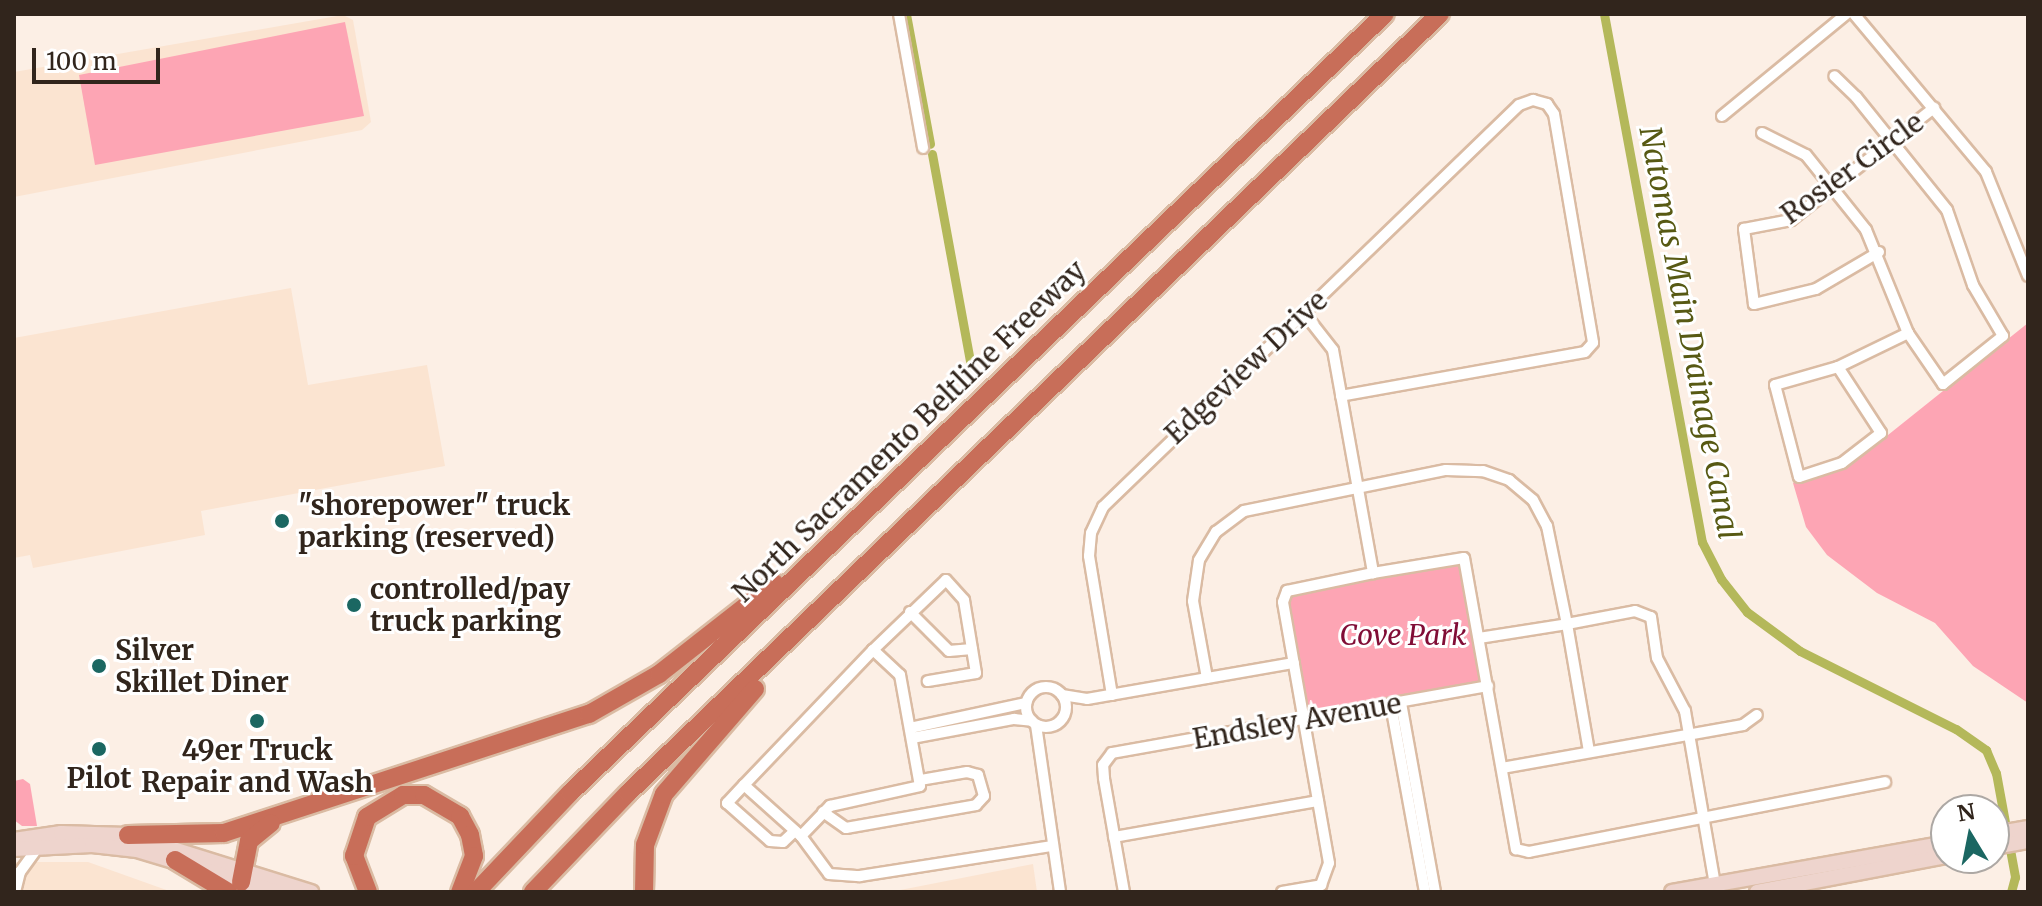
<!DOCTYPE html>
<html>
<head>
<meta charset="utf-8">
<style>
  body { margin:0 }
  #map { position:relative; width:2042px; height:906px; overflow:hidden; background:#fcefe5; font-family:Merriweather,serif }
  div>[style] { position:absolute }
  [style*='--x'] { left:calc(var(--x)*1px); top:calc(var(--y)*1px); width:calc(var(--w)*1px); rotate:calc(var(--a)*1deg) }
  .built>* { inset:0; background:#fbe4d1 }
  .green>* { inset:0; background:#fda5b4 }
  .canal>* { height:9px; margin:-4.5px; padding:0 4.5px; transform-origin:4.5px; border-radius:4.5px; background:#b4b85a }
  .roads { filter:drop-shadow(2px 0 #dabba3) drop-shadow(-2px 0 #dabba3) drop-shadow(0 2px #dabba3) drop-shadow(0 -2px #dabba3) }
  .street>* { height:10px; margin:-5px; padding:0 5px; transform-origin:5px; border-radius:5px; background:#fff }
  .street>.ring { margin:-5px; padding:0; box-sizing:content-box; background:none; border:10px solid #fff; border-radius:50% }
  .secondary>* { height:14px; margin:-7px; padding:0 7px; transform-origin:7px; border-radius:7px; background:#eed4cd }
  .highway>* { height:18px; margin:-9px; padding:0 9px; transform-origin:9px; border-radius:9px; background:#c86e59 }
  .dots>* { width:22px; height:22px; translate:-50% -50%; box-sizing:border-box; border:4px solid #fff; border-radius:50% }
  span { translate:-50% -50%; white-space:nowrap; text-align:center; line-height:1.15; -webkit-text-stroke:6px #fff; paint-order:stroke }
  .street-label { font-size:28px; color:#31251c }
  .poi-label { font-size:28px; color:#31251c; font-weight:700 }
  .left { translate:0 -50%; text-align:left }
  .park-label { font-size:28px; color:#810d36; font-style:italic }
  .water-label { font-size:30px; color:#575913; font-style:italic }
  .frame { position:absolute; inset:0; border:16px solid #31251c; pointer-events:none }
  .north { position:absolute; left:1930px; top:794px; width:80px; height:80px; box-sizing:border-box; background:#fff; border:2px solid #ada8a4; border-radius:50%; rotate:350deg; font-size:22px; font-weight:700; line-height:32px; text-align:center; color:#31251c }
  .north::after { content:''; display:block; margin:auto; width:28px; height:36px; background:#1b6762; clip-path:polygon(50% 0,100% 100%,50% 72%,0 100%) }
  .scale { position:absolute; left:32px; top:48px; width:128px; height:36px; box-sizing:border-box; border:4px solid #31251c; border-top:0; padding-left:10px; font-size:24px; line-height:28px; white-space:nowrap; color:#31251c; -webkit-text-stroke:6px #fff; paint-order:stroke }
</style>
</head>
<body>
<div id="map">
  <div class="built">
    <i style="clip-path:polygon(343px 15px,353px 20px,371px 122px,362px 130px,14px 197px,14px 72px)"></i>
    <i style="clip-path:polygon(291px 288px,308px 385px,427px 365px,445px 466px,201px 511px,205px 535px,33px 568px,30px 555px,14px 558px,14px 338px)"></i>
    <i style="clip-path:polygon(14px 862px,88px 862px,172px 892px,14px 892px)"></i>
    <i style="clip-path:polygon(1033px 864px,1037px 892px,890px 892px)"></i>
  </div>
  <div class="green">
    <i style="clip-path:polygon(345px 22px,364px 116px,95px 165px,79px 75px)"></i>
    <i style="clip-path:polygon(2028px 323px,2028px 703px,1973px 666px,1935px 623px,1877px 593px,1827px 555px,1806px 527px,1793px 483px,1848px 467px)"></i>
    <i style="clip-path:polygon(1464px 558px,1488px 686px,1305px 719px,1287px 591px)"></i>
    <i style="clip-path:polygon(23px 779px,30px 784px,37px 826px,22px 826px,14px 820px,14px 781px)"></i>
  </div>
  <div class="canal">
    <i style="--x:906;--y:14;--w:132;--a:79.5"></i>
    <i style="--x:1604;--y:14;--w:537;--a:79.49"></i>
    <i style="--x:1702;--y:542;--w:42;--a:62.8"></i>
    <i style="--x:1721;--y:579;--w:42;--a:51.8"></i>
    <i style="--x:1747;--y:612;--w:66;--a:36.3"></i>
    <i style="--x:1800;--y:651;--w:174;--a:26.6"></i>
    <i style="--x:1956;--y:729;--w:37;--a:35"></i>
    <i style="--x:1986;--y:750;--w:25;--a:67"></i>
    <i style="--x:1996;--y:773;--w:106;--a:79.6"></i>
    <i style="--x:2015;--y:877;--w:16;--a:105"></i>
    <i style="--x:932;--y:154;--w:216;--a:79.6"></i>
  </div>
  <div class="roads">
    <div class="street">
      <i style="--x:899;--y:14;--w:136;--a:79.8"></i>
      <i style="--x:1854;--y:14;--w:206;--a:50.1"></i>
      <i style="--x:1986;--y:172;--w:112;--a:68"></i>
      <i style="--x:1722;--y:116;--w:161;--a:-39.4"></i>
      <i style="--x:1762;--y:133;--w:49;--a:26.6"></i>
      <i style="--x:1806;--y:155;--w:96;--a:51.3"></i>
      <i style="--x:1866;--y:230;--w:111;--a:67.8"></i>
      <i style="--x:1908;--y:333;--w:62;--a:55.5"></i>
      <i style="--x:1943;--y:384;--w:77;--a:-38.7"></i>
      <i style="--x:2003;--y:336;--w:59;--a:-120.5"></i>
      <i style="--x:1973;--y:285;--w:79;--a:-109.1"></i>
      <i style="--x:1947;--y:210;--w:145;--a:-128.8"></i>
      <i style="--x:1856;--y:97;--w:30;--a:-136"></i>
      <i style="--x:1879;--y:252;--w:73;--a:149.6"></i>
      <i style="--x:1816;--y:289;--w:64;--a:166.4"></i>
      <i style="--x:1754;--y:304;--w:76;--a:-97.6"></i>
      <i style="--x:1744;--y:229;--w:48;--a:-10.8"></i>
      <i style="--x:1791;--y:220;--w:182;--a:-38.1"></i>
      <i style="--x:1304;--y:313;--w:47;--a:51.9"></i>
      <i style="--x:1333;--y:350;--w:227;--a:79.8"></i>
      <i style="--x:1838;--y:367;--w:79;--a:56.9"></i>
      <i style="--x:1881;--y:433;--w:49;--a:142.4"></i>
      <i style="--x:1842;--y:463;--w:45;--a:162"></i>
      <i style="--x:1799;--y:477;--w:95;--a:-104.6"></i>
      <i style="--x:1775;--y:385;--w:66;--a:-15.9"></i>
      <i style="--x:1838;--y:367;--w:78;--a:-25.9"></i>
      <i style="--x:910;--y:612;--w:55;--a:45"></i>
      <i style="--x:949;--y:651;--w:23;--a:-5"></i>
      <i style="--x:1479;--y:638;--w:89;--a:-9"></i>
      <i style="--x:1567;--y:624;--w:130;--a:80.2"></i>
      <i style="--x:873;--y:650;--w:101;--a:-43.8"></i>
      <i style="--x:946;--y:580;--w:27;--a:48"></i>
      <i style="--x:964;--y:600;--w:74;--a:80.7"></i>
      <i style="--x:976;--y:673;--w:49;--a:170.5"></i>
      <i style="--x:1207;--y:678;--w:78;--a:-100.3"></i>
      <i style="--x:1193;--y:601;--w:41;--a:-81.7"></i>
      <i style="--x:1199;--y:560;--w:33;--a:-59"></i>
      <i style="--x:1216;--y:532;--w:35;--a:-37"></i>
      <i style="--x:1244;--y:511;--w:206;--a:-11.5"></i>
      <i style="--x:1446;--y:470;--w:37;--a:2"></i>
      <i style="--x:1483;--y:471;--w:28;--a:19"></i>
      <i style="--x:1509;--y:480;--w:31;--a:40"></i>
      <i style="--x:1533;--y:500;--w:30;--a:62"></i>
      <i style="--x:1547;--y:526;--w:100;--a:78.5"></i>
      <i style="--x:1567;--y:624;--w:69;--a:-10.8"></i>
      <i style="--x:1635;--y:611;--w:17;--a:21"></i>
      <i style="--x:1651;--y:617;--w:41;--a:81.7"></i>
      <i style="--x:1657;--y:658;--w:60;--a:62.2"></i>
      <i style="--x:1685;--y:711;--w:176;--a:80.2"></i>
      <i class="ring" style="left:1026px;top:687px;width:30px;height:30px"></i>
      <i style="--x:1062;--y:695;--w:25;--a:9"></i>
      <i style="--x:1087;--y:699;--w:210;--a:-9.9"></i>
      <i style="--x:1112;--y:695;--w:141;--a:-99.4"></i>
      <i style="--x:1089;--y:556;--w:23;--a:-85"></i>
      <i style="--x:1091;--y:533;--w:29;--a:-65"></i>
      <i style="--x:1103;--y:507;--w:578;--a:-44.02"></i>
      <i style="--x:1519;--y:105;--w:15;--a:-20"></i>
      <i style="--x:1533;--y:100;--w:15;--a:16"></i>
      <i style="--x:1547;--y:104;--w:12;--a:55"></i>
      <i style="--x:1554;--y:114;--w:232;--a:80.3"></i>
      <i style="--x:1593;--y:343;--w:12;--a:132"></i>
      <i style="--x:1585;--y:352;--w:248;--a:169.8"></i>
      <i style="--x:1401;--y:703;--w:192;--a:79.8"></i>
      <i style="--x:1391;--y:705;--w:190;--a:79.7"></i>
      <i style="--x:1036;--y:725;--w:169;--a:81.8"></i>
      <i style="--x:910;--y:728;--w:119;--a:-12.2"></i>
      <i style="--x:912;--y:738;--w:104;--a:-10.6"></i>
      <i style="--x:1014;--y:719;--w:18;--a:6"></i>
      <i style="--x:1502;--y:768;--w:245;--a:-10.1"></i>
      <i style="--x:1743;--y:725;--w:17;--a:-36"></i>
      <i style="--x:744;--y:785;--w:25;--a:133"></i>
      <i style="--x:727;--y:803;--w:57;--a:41.5"></i>
      <i style="--x:770;--y:841;--w:13;--a:4"></i>
      <i style="--x:783;--y:842;--w:16;--a:-43"></i>
      <i style="--x:823;--y:812;--w:28;--a:35"></i>
      <i style="--x:846;--y:828;--w:132;--a:-10"></i>
      <i style="--x:976;--y:805;--w:12;--a:-48"></i>
      <i style="--x:984;--y:796;--w:22;--a:-106"></i>
      <i style="--x:978;--y:775;--w:11;--a:-165"></i>
      <i style="--x:967;--y:772;--w:48;--a:170.3"></i>
      <i style="--x:801;--y:836;--w:42;--a:-46"></i>
      <i style="--x:830;--y:806;--w:92;--a:-12.5"></i>
      <i style="--x:920;--y:786;--w:113;--a:-100.2"></i>
      <i style="--x:900;--y:675;--w:37;--a:-137"></i>
      <i style="--x:873;--y:650;--w:187;--a:133.7"></i>
      <i style="--x:744;--y:785;--w:76;--a:41.8"></i>
      <i style="--x:801;--y:836;--w:47;--a:53.6"></i>
      <i style="--x:829;--y:874;--w:31;--a:4"></i>
      <i style="--x:860;--y:876;--w:193;--a:-8.9"></i>
      <i style="--x:1114;--y:837;--w:207;--a:-10"></i>
      <i style="--x:15;--y:892;--w:21;--a:-76"></i>
      <i style="--x:20;--y:872;--w:29;--a:-54"></i>
      <i style="--x:1124;--y:892;--w:116;--a:-100"></i>
      <i style="--x:1104;--y:778;--w:13;--a:-94"></i>
      <i style="--x:1103;--y:765;--w:15;--a:-53"></i>
      <i style="--x:1112;--y:753;--w:382;--a:-10.1"></i>
      <i style="--x:1282;--y:892;--w:40;--a:-10"></i>
      <i style="--x:1321;--y:885;--w:23;--a:-70"></i>
      <i style="--x:1329;--y:863;--w:265;--a:-100"></i>
      <i style="--x:1283;--y:602;--w:12;--a:-70"></i>
      <i style="--x:1287;--y:591;--w:88;--a:-11.8"></i>
      <i style="--x:1373;--y:573;--w:92;--a:-9.4"></i>
      <i style="--x:1464;--y:558;--w:296;--a:79.9"></i>
      <i style="--x:1516;--y:849;--w:13;--a:13"></i>
      <i style="--x:1529;--y:852;--w:363;--a:-11.1"></i>
    </div>
    <div class="secondary">
      <i style="--x:1994;--y:834;--w:35;--a:-10"></i>
      <i style="--x:14;--y:840;--w:48;--a:-8.5"></i>
      <i style="--x:61;--y:833;--w:67;--a:1.7"></i>
      <i style="--x:128;--y:835;--w:192;--a:17.3"></i>
      <i style="--x:1994;--y:847;--w:35;--a:-10"></i>
      <i style="--x:14;--y:849;--w:78;--a:-2.9"></i>
      <i style="--x:92;--y:845;--w:45;--a:6.3"></i>
      <i style="--x:137;--y:850;--w:146;--a:16.7"></i>
      <i style="--x:1672;--y:892;--w:278;--a:-10.1"></i>
      <i style="--x:1757;--y:892;--w:192;--a:-10.8"></i>
    </div>
    <div class="highway">
      <i style="--x:128;--y:835;--w:96;--a:-1.2"></i>
      <i style="--x:224;--y:833;--w:384;--a:-18.1"></i>
      <i style="--x:589;--y:714;--w:81;--a:-29.7"></i>
      <i style="--x:659;--y:674;--w:147;--a:-38.1"></i>
      <i style="--x:175;--y:860;--w:62;--a:31.1"></i>
      <i style="--x:241;--y:882;--w:42;--a:-79"></i>
      <i style="--x:249;--y:841;--w:28;--a:-39"></i>
      <i style="--x:368;--y:892;--w:39;--a:-111"></i>
      <i style="--x:354;--y:856;--w:41;--a:-71.6"></i>
      <i style="--x:367;--y:817;--w:42;--a:-31.4"></i>
      <i style="--x:403;--y:795;--w:21;--a:0"></i>
      <i style="--x:424;--y:795;--w:42;--a:30.3"></i>
      <i style="--x:460;--y:816;--w:21;--a:62"></i>
      <i style="--x:470;--y:835;--w:21;--a:79"></i>
      <i style="--x:474;--y:856;--w:39;--a:111"></i>
      <i style="--x:476;--y:892;--w:137;--a:-46.5"></i>
      <i style="--x:570;--y:793;--w:1127;--a:-43.71"></i>
      <i style="--x:533;--y:892;--w:137;--a:-46.2"></i>
      <i style="--x:628;--y:793;--w:1125;--a:-43.81"></i>
      <i style="--x:644;--y:892;--w:47;--a:-88.8"></i>
      <i style="--x:645;--y:845;--w:54;--a:-69.6"></i>
      <i style="--x:664;--y:794;--w:139;--a:-49.1"></i>
    </div>
  </div>
  <div class="dots">
    <i style="left:282px;top:521px;background:#1b6762"></i>
    <i style="left:354px;top:605px;background:#1b6762"></i>
    <i style="left:99px;top:666px;background:#1b6762"></i>
    <i style="left:257px;top:721px;background:#1b6762"></i>
    <i style="left:99px;top:749px;background:#1b6762"></i>
  </div>
  <div class="street-label">
    <span style="left:1852px;top:168px;rotate:-36deg">Rosier Circle</span>
    <span style="left:1246px;top:367px;rotate:-43deg">Edgeview Drive</span>
    <span style="left:909px;top:431px;rotate:-44deg">North Sacramento Beltline Freeway</span>
    <span style="left:1297px;top:721px;rotate:-10deg">Endsley Avenue</span>
  </div>
  <div class="poi-label">
    <span class="left" style="left:298px;top:521px">"shorepower" truck<br>parking (reserved)</span>
    <span class="left" style="left:370px;top:605px">controlled/pay<br>truck parking</span>
    <span class="left" style="left:115px;top:666px">Silver<br>Skillet Diner</span>
    <span style="left:257px;top:766px">49er Truck<br>Repair and Wash</span>
    <span style="left:99px;top:778px">Pilot</span>
  </div>
  <div class="park-label">
    <span style="left:1403px;top:635px">Cove Park</span>
  </div>
  <div class="water-label">
    <span style="left:1690px;top:333px;rotate:79deg">Natomas Main Drainage Canal</span>
  </div>
  <div class="frame"></div>
  <div class="north">N</div>
  <div class="scale">100 m</div>
</div>
</body>
</html>
